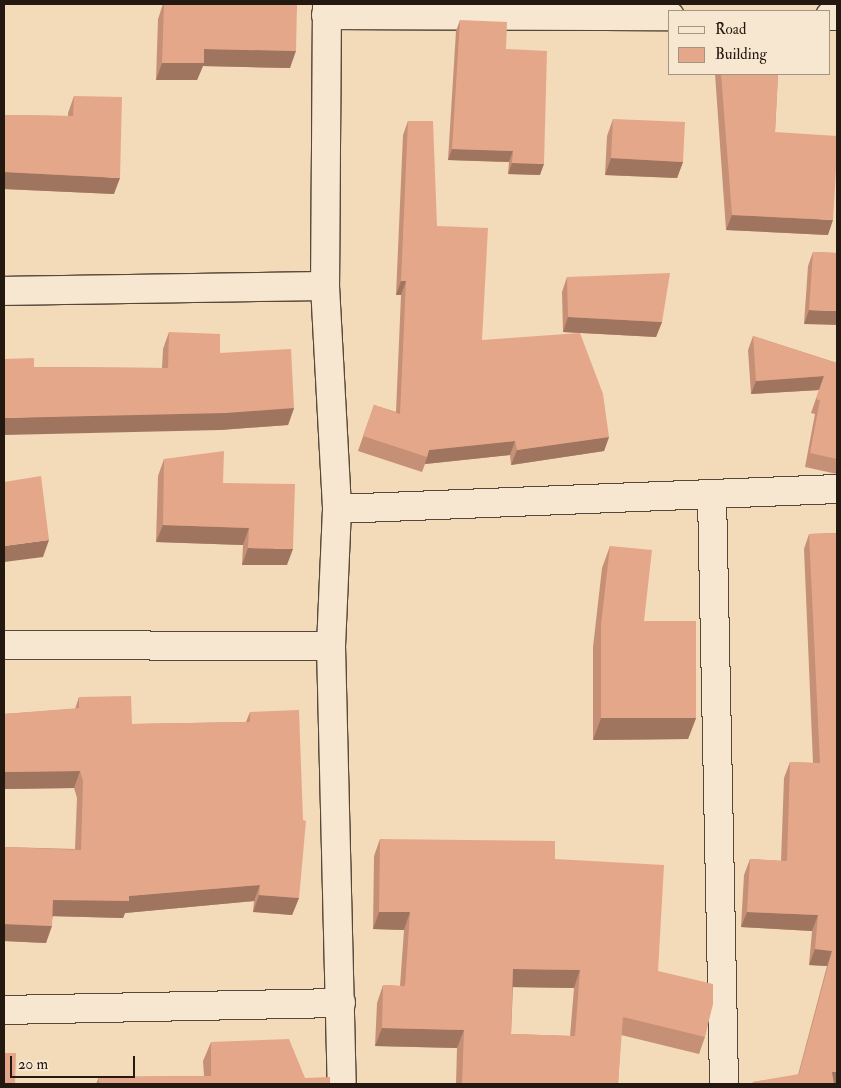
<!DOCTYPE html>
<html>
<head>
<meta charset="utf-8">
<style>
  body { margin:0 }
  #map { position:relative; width:841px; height:1088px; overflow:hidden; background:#f3dab8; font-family:"IM FELL Double Pica",serif }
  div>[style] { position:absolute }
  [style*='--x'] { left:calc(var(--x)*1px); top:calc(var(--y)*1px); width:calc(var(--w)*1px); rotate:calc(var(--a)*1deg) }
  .roads { filter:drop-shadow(1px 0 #57493a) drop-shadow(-1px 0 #57493a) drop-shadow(0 1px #57493a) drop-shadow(0 -1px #57493a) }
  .minor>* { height:28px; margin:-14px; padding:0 14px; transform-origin:14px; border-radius:14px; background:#f7e7d1 }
  .wall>* { inset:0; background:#c59076 }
  .shaded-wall>* { inset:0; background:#a07560 }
  .building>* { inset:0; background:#e5a789 }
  span { translate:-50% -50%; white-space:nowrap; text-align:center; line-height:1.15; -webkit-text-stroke:4.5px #f7e7d1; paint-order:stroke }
  .frame { position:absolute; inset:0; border:5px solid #231910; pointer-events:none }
  .legend { position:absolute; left:668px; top:10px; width:162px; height:65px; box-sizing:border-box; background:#f7e7d1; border:1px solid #a29584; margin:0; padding:6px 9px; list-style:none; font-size:15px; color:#231910 }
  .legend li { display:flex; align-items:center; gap:10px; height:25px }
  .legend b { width:25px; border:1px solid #a29584 }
  .scale { position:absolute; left:10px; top:1056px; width:125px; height:22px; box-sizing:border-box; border:2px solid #231910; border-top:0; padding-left:6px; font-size:15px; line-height:18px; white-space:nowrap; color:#231910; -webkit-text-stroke:4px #f7e7d1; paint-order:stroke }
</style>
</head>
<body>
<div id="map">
  <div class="roads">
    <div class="minor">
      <i style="--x:327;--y:4;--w:282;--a:90.4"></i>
      <i style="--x:325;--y:286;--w:223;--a:86.9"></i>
      <i style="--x:337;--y:509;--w:137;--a:92.5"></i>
      <i style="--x:331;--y:646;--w:438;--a:88.6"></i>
      <i style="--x:326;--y:15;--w:344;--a:0.2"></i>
      <i style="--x:830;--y:16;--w:7;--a:0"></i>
      <i style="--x:4;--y:291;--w:321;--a:-0.9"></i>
      <i style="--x:712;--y:495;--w:589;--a:88.83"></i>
      <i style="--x:337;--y:509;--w:500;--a:-2.29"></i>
      <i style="--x:4;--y:645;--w:327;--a:0.2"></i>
      <i style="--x:4;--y:1010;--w:337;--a:-1.2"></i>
    </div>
  </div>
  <div class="wall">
    <i style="clip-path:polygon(163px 4px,297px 4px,290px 68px,203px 66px,197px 80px,156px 80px,158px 19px)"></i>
    <i style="clip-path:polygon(460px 20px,506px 49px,540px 175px,508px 174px,509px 162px,448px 160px,456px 31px)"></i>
    <i style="clip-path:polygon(715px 74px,778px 74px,775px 132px,828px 235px,726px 230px)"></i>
    <i style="clip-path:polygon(74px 96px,114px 194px,4px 189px,4px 115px,68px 116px,68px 113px)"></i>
    <i style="clip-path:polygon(613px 119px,683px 162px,677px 178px,605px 175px,607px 136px)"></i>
    <i style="clip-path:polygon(408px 121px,437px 226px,482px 340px,609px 437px,604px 451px,511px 465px,510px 455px,425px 464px,422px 472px,358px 451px,374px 405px,396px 412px,401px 295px,396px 295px,403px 135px)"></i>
    <i style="clip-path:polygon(813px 252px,837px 253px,804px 324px,808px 266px)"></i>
    <i style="clip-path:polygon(567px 277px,662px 322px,656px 337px,563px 332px,562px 292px)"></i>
    <i style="clip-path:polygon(169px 332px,220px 353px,294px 408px,288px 425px,220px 430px,34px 367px,162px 368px,163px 349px)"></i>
    <i style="clip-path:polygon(753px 336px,837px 363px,837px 474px,805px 467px,815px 414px,811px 413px,819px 390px,751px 394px,748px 350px)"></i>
    <i style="clip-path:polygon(164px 459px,223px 483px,287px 565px,242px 565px,243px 545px,156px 542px,158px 476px)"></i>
    <i style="clip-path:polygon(837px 533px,837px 1084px,752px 1084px,753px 1082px,798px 1075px,827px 966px,809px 965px,812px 931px,741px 927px,744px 875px,750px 859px,781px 861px,784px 778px,790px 762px,813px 763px,804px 549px,809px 534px)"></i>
    <i style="clip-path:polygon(610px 546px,644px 621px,696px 718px,688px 739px,593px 740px,593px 647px,602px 568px)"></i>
    <i style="clip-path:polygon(79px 697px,132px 724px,246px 722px,250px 712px,299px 898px,292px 915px,253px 912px,254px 901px,125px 913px,123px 918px,53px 916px,46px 943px,4px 941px,4px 847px,75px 849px,77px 798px,74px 788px,4px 789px,4px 714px,75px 709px)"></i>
    <i style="clip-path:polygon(evenodd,380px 839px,555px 859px,658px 971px,705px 1037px,699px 1054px,621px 1035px,618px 1084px,456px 1084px,457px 1048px,375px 1046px,377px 1003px,383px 985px,400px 986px,404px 930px,373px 929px,374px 856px,380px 839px,513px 987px,574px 988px,570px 1036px,511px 1034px,513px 987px)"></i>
    <i style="clip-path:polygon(211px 1042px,305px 1078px,330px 1084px,96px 1084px,99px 1077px,204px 1076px,203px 1061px)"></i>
  </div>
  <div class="shaded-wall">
    <i style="clip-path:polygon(204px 49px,296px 51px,290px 68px,203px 66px,197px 80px,156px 80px,162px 63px)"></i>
    <i style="clip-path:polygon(452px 149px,513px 151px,509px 162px,448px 160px)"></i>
    <i style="clip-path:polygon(611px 158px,683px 162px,677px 178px,605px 175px)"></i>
    <i style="clip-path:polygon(512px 163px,544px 164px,540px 175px,508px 174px)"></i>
    <i style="clip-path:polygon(4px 172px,120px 178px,114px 194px,4px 189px)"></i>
    <i style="clip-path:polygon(732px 215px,833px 220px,828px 235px,726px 230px)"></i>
    <i style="clip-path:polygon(401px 281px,406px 281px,401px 295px,396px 295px)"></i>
    <i style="clip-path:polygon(809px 310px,837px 311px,837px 325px,804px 324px)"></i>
    <i style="clip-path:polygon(568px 317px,662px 322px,656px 337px,563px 332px)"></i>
    <i style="clip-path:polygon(824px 376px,819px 390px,751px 394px,756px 381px)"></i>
    <i style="clip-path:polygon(294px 408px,288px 425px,220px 430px,4px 435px,4px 418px)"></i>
    <i style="clip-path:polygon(609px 437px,604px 451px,511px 465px,517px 450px)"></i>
    <i style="clip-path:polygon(515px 441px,510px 455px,425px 464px,429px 450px)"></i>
    <i style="clip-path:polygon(163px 525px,249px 528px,243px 545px,156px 542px)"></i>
    <i style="clip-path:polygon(49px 540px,43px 557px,4px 562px,4px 546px)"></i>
    <i style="clip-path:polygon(248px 548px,293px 549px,287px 565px,242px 565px)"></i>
    <i style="clip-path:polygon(601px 718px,696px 718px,688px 739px,593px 740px)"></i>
    <i style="clip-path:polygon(80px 771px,74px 788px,4px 789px,4px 772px)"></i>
    <i style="clip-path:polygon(260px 885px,254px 901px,125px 913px,123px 918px,47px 916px,53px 900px,129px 896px)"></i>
    <i style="clip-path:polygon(259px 895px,299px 898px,292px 915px,253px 912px)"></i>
    <i style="clip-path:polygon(379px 912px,410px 912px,404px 930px,373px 929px)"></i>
    <i style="clip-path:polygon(747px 912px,818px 915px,812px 931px,741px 927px)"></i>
    <i style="clip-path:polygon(4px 924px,52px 926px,46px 943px,4px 941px)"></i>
    <i style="clip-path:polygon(815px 949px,832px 951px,827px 966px,809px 965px)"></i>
    <i style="clip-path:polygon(513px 969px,580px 970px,574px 988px,507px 987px)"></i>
    <i style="clip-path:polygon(382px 1028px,464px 1030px,457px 1048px,375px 1046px)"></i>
    <i style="clip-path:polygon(832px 1072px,837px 1072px,837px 1084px,827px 1084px)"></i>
  </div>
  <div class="building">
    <i style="clip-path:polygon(164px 4px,297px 4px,296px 51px,204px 49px,204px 63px,162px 63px)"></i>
    <i style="clip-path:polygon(460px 20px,507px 22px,506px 49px,547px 51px,544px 164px,512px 163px,513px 151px,452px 149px)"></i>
    <i style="clip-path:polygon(721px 74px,778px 74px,775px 132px,837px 136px,837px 152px,833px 220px,732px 215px)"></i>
    <i style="clip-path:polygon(74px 96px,122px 97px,120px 178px,4px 172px,4px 115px,73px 116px)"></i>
    <i style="clip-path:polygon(613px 119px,685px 122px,683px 162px,611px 158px)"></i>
    <i style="clip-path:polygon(408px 121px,433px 121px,437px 226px,488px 228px,482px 340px,580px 333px,603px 394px,609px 437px,517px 450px,515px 441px,429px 450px,427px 457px,363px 436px,374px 405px,400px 414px,406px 281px,401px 281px)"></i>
    <i style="clip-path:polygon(813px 252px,837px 253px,837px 311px,809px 310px)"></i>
    <i style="clip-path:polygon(670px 273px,662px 322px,568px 317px,567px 277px)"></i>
    <i style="clip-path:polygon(169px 332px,220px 334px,220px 353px,291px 349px,294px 408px,226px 413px,4px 418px,4px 359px,34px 358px,34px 367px,168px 368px)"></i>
    <i style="clip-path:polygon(753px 336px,837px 363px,837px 459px,810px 453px,820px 400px,816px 399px,824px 376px,756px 381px)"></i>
    <i style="clip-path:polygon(224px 451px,223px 483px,295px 484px,293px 549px,248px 548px,249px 528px,163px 525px,164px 459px)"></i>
    <i style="clip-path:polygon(41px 476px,49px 540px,4px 546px,4px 482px)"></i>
    <i style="clip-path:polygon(837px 533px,837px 1072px,832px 1072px,834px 1084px,754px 1084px,753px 1082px,799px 1074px,832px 951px,815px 949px,818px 915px,747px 912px,750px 859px,787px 861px,790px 762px,820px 763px,809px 534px)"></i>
    <i style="clip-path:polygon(610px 546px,652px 550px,644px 621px,696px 621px,696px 718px,601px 718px,601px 625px)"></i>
    <i style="clip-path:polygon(131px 696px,132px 724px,250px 722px,250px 712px,299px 710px,303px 820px,306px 821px,299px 898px,259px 895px,260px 885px,129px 896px,129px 901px,53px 900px,52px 926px,4px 924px,4px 847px,81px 850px,83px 781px,80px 771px,4px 772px,4px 714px,79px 708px,79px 697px)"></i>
    <i style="clip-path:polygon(evenodd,380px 839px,555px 841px,555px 859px,664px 865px,658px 971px,713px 984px,713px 1004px,705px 1037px,623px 1017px,618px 1084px,462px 1084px,464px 1030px,382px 1028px,383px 985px,405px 986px,410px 912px,379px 912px,380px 839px,513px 969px,580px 970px,575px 1036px,511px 1034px,513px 969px)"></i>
    <i style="clip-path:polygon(289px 1039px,305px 1078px,330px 1077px,330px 1084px,99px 1084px,99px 1077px,211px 1076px,211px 1042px)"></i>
    <i style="clip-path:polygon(4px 1053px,16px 1053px,15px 1084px,4px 1084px)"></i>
  </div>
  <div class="frame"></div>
  <ul class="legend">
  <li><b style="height:6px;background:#f7e7d1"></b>Road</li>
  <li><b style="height:14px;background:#e5a789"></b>Building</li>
  </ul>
  <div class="scale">20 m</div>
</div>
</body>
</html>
